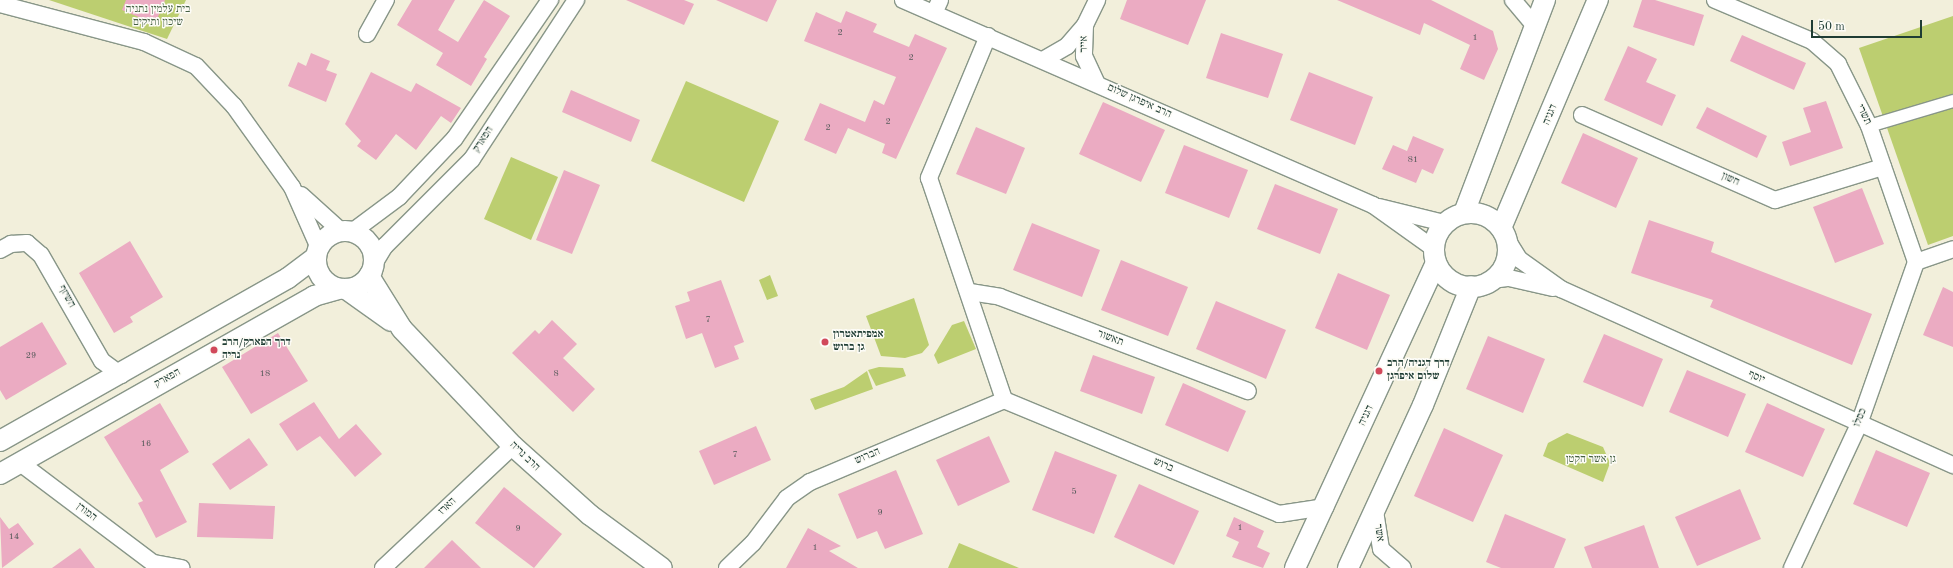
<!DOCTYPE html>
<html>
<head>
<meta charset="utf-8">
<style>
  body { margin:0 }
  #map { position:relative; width:1953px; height:568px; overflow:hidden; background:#f2efdb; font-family:"Old Standard TT","Frank Ruhl Libre",serif }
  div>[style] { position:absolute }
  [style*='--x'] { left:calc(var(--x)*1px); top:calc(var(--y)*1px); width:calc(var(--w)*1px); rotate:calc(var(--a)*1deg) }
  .green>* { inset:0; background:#bcce70 }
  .building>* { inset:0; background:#ebabc2 }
  .roads { filter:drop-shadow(1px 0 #889688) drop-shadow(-1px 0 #889688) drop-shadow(0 1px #889688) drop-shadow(0 -1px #889688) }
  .pedestrian>* { height:12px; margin:-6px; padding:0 6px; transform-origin:6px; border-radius:6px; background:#fff }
  .minor>* { height:16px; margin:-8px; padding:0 8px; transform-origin:8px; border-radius:8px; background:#fff }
  .tertiary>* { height:20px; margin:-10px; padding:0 10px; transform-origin:10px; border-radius:10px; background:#fff }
  .tertiary>.ring { margin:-10px; padding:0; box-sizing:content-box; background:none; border:20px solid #fff; border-radius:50% }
  .dots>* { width:11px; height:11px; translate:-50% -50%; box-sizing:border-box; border:2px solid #fdfcf7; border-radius:50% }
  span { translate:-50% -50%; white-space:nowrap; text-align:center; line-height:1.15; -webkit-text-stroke:3px #fdfcf7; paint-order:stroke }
  .number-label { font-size:9px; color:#525858 }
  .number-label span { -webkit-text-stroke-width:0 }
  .park-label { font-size:11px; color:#466143 }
  .street-label { font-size:11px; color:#1f3d34 }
  .poi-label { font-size:11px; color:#1f3d34; font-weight:700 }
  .left { translate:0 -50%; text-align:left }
  .scale { position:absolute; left:1811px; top:20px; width:111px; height:18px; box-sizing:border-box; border:2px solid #1f3d34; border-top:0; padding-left:5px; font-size:12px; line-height:14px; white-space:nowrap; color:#1f3d34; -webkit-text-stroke:3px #fdfcf7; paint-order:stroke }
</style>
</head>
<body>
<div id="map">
  <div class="green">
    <i style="clip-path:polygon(49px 0,186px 0,167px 39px)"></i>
    <i style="clip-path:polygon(1953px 16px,1953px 236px,1928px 245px,1859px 48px)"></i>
    <i style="clip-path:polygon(686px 81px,779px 121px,744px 202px,651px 161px)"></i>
    <i style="clip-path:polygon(511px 157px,558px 177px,531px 240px,484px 219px)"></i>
    <i style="clip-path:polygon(770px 275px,778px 296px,767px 300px,759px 280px)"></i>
    <i style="clip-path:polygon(914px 298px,929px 345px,922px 353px,905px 358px,881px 356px,866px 316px)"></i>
    <i style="clip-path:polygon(964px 321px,976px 349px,938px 364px,934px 355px,952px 325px)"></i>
    <i style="clip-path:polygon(879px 367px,903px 368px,906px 376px,876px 386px,868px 370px)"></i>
    <i style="clip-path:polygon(867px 371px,873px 389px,815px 410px,810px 399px,844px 387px)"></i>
    <i style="clip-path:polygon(1567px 433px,1603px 447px,1610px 463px,1603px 482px,1543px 456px,1548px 443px)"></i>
    <i style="clip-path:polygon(959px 543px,1019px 568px,948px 568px)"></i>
  </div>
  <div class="building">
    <i style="clip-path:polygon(126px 0,165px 0,155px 24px,122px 10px)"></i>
    <i style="clip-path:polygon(412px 0,455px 0,438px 30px,458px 42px,484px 0,510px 16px,484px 57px,487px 59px,471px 86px,436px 65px,443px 53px,397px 25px)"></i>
    <i style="clip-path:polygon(626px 0,684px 0,694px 4px,684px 25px)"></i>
    <i style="clip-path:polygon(716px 0,777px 0,767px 22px)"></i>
    <i style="clip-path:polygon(1127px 0,1206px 0,1188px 45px,1120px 19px)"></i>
    <i style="clip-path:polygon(1337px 0,1431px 0,1493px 31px,1498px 49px,1484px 80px,1460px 69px,1470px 45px,1424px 23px,1420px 35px)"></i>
    <i style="clip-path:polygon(1642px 0,1655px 0,1704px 15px,1694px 46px,1633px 27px)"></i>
    <i style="clip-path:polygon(846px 11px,877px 24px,873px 32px,909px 47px,915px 34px,947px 48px,896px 159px,882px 153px,885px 144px,848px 128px,836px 154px,804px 140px,820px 103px,865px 122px,874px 100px,884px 105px,896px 77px,804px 41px,816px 12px,841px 23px)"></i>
    <i style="clip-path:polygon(1221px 33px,1283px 54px,1268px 98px,1206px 78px)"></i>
    <i style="clip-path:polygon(1742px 35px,1806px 63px,1794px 90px,1730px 61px)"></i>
    <i style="clip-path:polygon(1628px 46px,1657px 59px,1646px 82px,1676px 95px,1662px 126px,1604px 100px)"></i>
    <i style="clip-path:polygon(311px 53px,330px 61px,326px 70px,337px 74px,326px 102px,288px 86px,298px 62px,306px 66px)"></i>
    <i style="clip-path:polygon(371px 72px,411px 92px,416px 83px,461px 108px,451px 123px,441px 116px,416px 150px,396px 134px,376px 160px,357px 146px,361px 141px,345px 124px)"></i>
    <i style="clip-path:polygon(1309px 72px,1373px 97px,1355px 145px,1290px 120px)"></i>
    <i style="clip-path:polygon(571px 90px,640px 120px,631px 142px,562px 112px)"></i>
    <i style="clip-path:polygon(1826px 101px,1843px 148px,1790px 166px,1782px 142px,1811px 132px,1803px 108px)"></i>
    <i style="clip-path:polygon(1103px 102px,1165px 130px,1141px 182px,1079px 154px)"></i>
    <i style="clip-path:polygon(1707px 107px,1767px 136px,1757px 158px,1696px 128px)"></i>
    <i style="clip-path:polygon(976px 127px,1025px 148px,1006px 194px,956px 174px)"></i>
    <i style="clip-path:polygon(1583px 133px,1638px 158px,1616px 208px,1561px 183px)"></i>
    <i style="clip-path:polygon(1413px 136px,1444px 149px,1433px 174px,1422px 169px,1416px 183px,1382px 169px,1393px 145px,1407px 151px)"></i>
    <i style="clip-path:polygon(1184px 145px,1248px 170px,1229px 218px,1165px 193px)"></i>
    <i style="clip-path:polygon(564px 170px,600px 185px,572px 254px,536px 240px)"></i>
    <i style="clip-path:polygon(1275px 184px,1338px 209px,1320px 254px,1257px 229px)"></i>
    <i style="clip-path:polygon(1862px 188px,1884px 244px,1835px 263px,1813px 207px)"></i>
    <i style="clip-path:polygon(1649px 220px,1714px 242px,1711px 252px,1872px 314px,1852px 365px,1710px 307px,1713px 300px,1631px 273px)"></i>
    <i style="clip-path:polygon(1032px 223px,1100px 250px,1082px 297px,1013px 270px)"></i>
    <i style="clip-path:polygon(130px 241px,163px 297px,130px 317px,133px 322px,114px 333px,79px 273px)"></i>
    <i style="clip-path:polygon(1121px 260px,1188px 287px,1168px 336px,1101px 310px)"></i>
    <i style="clip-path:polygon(1338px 273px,1390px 295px,1367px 350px,1315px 328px)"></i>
    <i style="clip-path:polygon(721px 280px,744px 342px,734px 346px,739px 359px,715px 368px,702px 333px,686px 339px,675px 306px,690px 301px,687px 292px)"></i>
    <i style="clip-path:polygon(1943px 287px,1953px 292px,1953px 347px,1923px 335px)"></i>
    <i style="clip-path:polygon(1216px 301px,1286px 330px,1266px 379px,1196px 349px)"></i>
    <i style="clip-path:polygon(552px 320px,577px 344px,563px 358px,595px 389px,573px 412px,512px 353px,535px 330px,539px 334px)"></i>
    <i style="clip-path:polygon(42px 322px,67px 364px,6px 400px,0 390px,0 347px)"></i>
    <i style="clip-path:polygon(278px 333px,308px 381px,251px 414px,222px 367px)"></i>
    <i style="clip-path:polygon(1604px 334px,1663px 359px,1643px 407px,1583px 382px)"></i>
    <i style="clip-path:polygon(1488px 336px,1545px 359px,1523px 413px,1466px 389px)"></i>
    <i style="clip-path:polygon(1093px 355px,1155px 377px,1142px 414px,1080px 391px)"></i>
    <i style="clip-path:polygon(1687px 370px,1746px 394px,1728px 437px,1669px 412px)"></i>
    <i style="clip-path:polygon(1183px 383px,1246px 411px,1228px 452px,1165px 425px)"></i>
    <i style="clip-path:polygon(314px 402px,339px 439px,356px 424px,382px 454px,355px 477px,320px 436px,297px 451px,279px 424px)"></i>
    <i style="clip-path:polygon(160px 403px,189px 452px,160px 470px,187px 522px,156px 538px,138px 503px,143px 501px,104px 437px)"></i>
    <i style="clip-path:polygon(1767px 403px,1825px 429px,1803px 477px,1745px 452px)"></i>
    <i style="clip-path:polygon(756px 426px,771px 460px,714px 485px,699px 451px)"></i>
    <i style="clip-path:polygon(1444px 428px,1503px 455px,1473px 522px,1414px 496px)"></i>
    <i style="clip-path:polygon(989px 436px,1010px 482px,958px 506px,936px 460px)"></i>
    <i style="clip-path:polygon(249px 438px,268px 465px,230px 490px,212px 464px)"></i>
    <i style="clip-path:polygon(1876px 450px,1930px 473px,1907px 527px,1853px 504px)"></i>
    <i style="clip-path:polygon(1055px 451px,1117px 475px,1094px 534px,1032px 510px)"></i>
    <i style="clip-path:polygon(896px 470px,923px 534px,885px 549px,877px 531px,857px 539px,838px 494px)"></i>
    <i style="clip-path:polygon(1139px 484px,1199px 511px,1174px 565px,1114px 537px)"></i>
    <i style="clip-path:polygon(504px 487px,562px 534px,534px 568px,475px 523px)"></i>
    <i style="clip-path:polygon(1740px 489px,1761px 539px,1697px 566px,1675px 517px)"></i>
    <i style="clip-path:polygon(199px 503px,275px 506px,273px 539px,197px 537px)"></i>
    <i style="clip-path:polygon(1505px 514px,1566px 539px,1554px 568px,1501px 568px,1486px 562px)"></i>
    <i style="clip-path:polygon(0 517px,9px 529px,18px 523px,34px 544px,2px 568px)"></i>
    <i style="clip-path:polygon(1234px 517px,1264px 531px,1257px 547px,1270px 553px,1263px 568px,1232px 557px,1239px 542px,1226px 536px)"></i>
    <i style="clip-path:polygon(1644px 525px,1659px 568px,1592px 568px,1584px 547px)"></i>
    <i style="clip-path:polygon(808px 528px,841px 546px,829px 551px,858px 568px,786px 568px)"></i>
    <i style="clip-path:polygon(452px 540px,481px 568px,424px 568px)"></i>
    <i style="clip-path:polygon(80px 548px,95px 568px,52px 568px)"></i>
  </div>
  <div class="roads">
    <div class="pedestrian">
      <i style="--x:1869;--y:126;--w:88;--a:-16.6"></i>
    </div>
    <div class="minor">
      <i style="--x:903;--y:0;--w:513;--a:23.57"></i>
      <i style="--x:1373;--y:205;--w:74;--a:35.6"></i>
      <i style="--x:1513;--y:0;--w:33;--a:50"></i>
      <i style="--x:1715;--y:0;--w:105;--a:22.9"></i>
      <i style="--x:1812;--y:41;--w:35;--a:41"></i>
      <i style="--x:1838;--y:64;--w:69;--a:63.4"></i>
      <i style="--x:1869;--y:126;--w:144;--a:70.9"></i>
      <i style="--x:1916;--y:262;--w:39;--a:-19"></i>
      <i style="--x:0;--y:4;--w:149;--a:14.8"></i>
      <i style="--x:144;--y:42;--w:57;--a:24.8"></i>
      <i style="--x:196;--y:66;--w:55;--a:46.5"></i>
      <i style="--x:234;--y:106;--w:100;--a:54.4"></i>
      <i style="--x:292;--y:187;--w:67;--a:66.1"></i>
      <i style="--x:934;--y:13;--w:14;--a:-65"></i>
      <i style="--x:1085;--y:25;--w:31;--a:92"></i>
      <i style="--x:1084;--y:56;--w:31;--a:65"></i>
      <i style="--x:367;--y:34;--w:39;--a:-61"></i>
      <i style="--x:988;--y:36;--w:154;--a:112.6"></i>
      <i style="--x:929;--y:178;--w:234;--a:71.3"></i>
      <i style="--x:1043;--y:60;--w:28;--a:-30"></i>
      <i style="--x:1067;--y:46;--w:28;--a:-49"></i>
      <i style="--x:1085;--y:25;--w:28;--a:-64"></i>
      <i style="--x:1582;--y:115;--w:211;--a:23.8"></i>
      <i style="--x:1775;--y:200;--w:113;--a:-17"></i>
      <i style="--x:301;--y:195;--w:54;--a:42"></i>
      <i style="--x:1379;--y:207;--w:67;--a:13.8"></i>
      <i style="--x:352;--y:232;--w:59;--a:-36.7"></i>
      <i style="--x:399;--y:197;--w:81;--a:-46.5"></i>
      <i style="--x:455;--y:138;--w:168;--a:-55.5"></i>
      <i style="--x:1506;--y:238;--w:25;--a:58"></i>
      <i style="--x:1519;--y:259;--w:52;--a:35.5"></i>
      <i style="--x:1561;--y:289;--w:430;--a:24.2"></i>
      <i style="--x:0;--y:250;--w:13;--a:-29"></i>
      <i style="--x:11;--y:244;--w:16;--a:-4"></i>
      <i style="--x:27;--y:243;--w:18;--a:41"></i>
      <i style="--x:41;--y:255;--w:122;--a:60.1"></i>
      <i style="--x:102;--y:361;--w:24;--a:36"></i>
      <i style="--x:374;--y:264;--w:21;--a:-59"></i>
      <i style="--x:385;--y:246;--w:123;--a:-45"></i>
      <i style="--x:472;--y:159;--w:190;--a:-56.8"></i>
      <i style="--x:1492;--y:280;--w:17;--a:-7"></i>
      <i style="--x:1509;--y:278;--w:45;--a:12.8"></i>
      <i style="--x:970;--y:292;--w:30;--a:9"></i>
      <i style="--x:1000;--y:297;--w:265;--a:20.8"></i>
      <i style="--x:1004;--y:400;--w:298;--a:22.5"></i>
      <i style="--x:1279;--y:514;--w:47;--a:-8.7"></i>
      <i style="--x:19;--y:462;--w:168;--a:37"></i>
      <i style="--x:153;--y:563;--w:29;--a:10"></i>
      <i style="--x:1375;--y:511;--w:38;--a:81"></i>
      <i style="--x:1381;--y:549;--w:29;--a:41"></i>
      <i style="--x:383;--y:568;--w:178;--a:-43.2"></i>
      <i style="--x:727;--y:568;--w:36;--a:-44"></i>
      <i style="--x:753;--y:543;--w:56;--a:-52.9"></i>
      <i style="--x:787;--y:498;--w:28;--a:-35"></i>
      <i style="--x:810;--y:482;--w:211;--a:-22.9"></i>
      <i style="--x:1792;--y:568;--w:159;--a:-65"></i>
      <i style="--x:1859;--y:424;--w:172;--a:-70.6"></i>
    </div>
    <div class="tertiary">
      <i style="--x:1464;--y:213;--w:228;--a:-69.2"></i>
      <i class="ring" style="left:1434px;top:213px;width:54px;height:54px"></i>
      <i style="--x:1501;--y:228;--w:248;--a:-67"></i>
      <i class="ring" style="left:316px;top:231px;width:38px;height:38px"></i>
      <i style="--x:369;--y:276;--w:62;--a:58.1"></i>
      <i style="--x:402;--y:329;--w:161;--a:46.5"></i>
      <i style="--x:513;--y:446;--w:103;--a:41.9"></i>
      <i style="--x:590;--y:515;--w:89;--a:36.4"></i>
      <i style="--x:346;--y:289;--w:55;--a:35.4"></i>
      <i style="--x:0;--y:441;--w:331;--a:-29.5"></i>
      <i style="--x:288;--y:278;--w:35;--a:-37"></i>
      <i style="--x:0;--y:474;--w:361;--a:-29.5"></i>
      <i style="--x:314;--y:296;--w:25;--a:-16"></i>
      <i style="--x:1295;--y:568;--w:336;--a:-65.2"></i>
      <i style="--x:1348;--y:568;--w:179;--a:-65.3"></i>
      <i style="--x:1423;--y:405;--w:128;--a:-68"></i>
    </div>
  </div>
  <div class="dots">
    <i style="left:825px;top:342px;background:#d1495b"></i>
    <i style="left:214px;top:350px;background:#d1495b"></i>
    <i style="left:1379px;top:371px;background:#d1495b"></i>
  </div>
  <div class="number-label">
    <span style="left:840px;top:33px">2</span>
    <span style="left:1475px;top:38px">1</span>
    <span style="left:911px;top:58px">2</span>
    <span style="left:888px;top:122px">2</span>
    <span style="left:828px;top:128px">2</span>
    <span style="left:1413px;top:160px">81</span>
    <span style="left:708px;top:320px">7</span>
    <span style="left:31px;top:356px">29</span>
    <span style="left:265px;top:374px">18</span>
    <span style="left:556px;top:374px">8</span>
    <span style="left:146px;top:444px">16</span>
    <span style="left:735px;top:455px">7</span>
    <span style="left:1074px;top:492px">5</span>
    <span style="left:880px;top:513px">9</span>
    <span style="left:1240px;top:528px">1</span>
    <span style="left:518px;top:529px">9</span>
    <span style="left:14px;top:537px">14</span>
    <span style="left:815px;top:548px">1</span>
  </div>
  <div class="park-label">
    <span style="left:158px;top:17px">בית עלמין נתניה<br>שיכון ותיקים</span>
    <span style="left:1591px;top:460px">גן אשר הקטן</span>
  </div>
  <div class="street-label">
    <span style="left:1085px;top:44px;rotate:-91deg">אייר</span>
    <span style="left:1139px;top:102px;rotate:24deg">הרב איפרגן שלום</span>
    <span style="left:1551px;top:115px;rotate:-67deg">דגניה</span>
    <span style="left:1863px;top:115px;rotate:64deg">תשרי</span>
    <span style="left:484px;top:140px;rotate:-57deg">הפארק</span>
    <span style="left:1730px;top:180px;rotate:24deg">חשון</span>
    <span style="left:66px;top:297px;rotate:61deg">השיזף</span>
    <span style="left:1110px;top:339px;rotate:21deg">תאשור</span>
    <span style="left:1756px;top:378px;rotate:24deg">יוסף</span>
    <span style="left:168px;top:379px;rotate:-29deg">הפארק</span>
    <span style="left:1367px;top:416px;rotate:-65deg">דגניה</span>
    <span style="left:1861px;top:418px;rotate:-69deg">כסלו</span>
    <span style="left:524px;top:457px;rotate:44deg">הרב נריה</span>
    <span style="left:868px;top:457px;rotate:-23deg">הברוש</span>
    <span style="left:1163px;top:466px;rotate:23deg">ברוש</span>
    <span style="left:448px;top:507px;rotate:-43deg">הארז</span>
    <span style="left:86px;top:513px;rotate:37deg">המורן</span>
    <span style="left:1378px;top:533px;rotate:81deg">אשר</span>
  </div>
  <div class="poi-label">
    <span class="left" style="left:833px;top:342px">אמפיתאטרון<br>גן ברוש</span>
    <span class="left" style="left:222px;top:350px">דרך הפארק/הרב<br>נריה</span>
    <span class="left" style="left:1387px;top:371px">דרך דגניה/הרב<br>שלום איפרגן</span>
  </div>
  <div class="scale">50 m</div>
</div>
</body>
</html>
